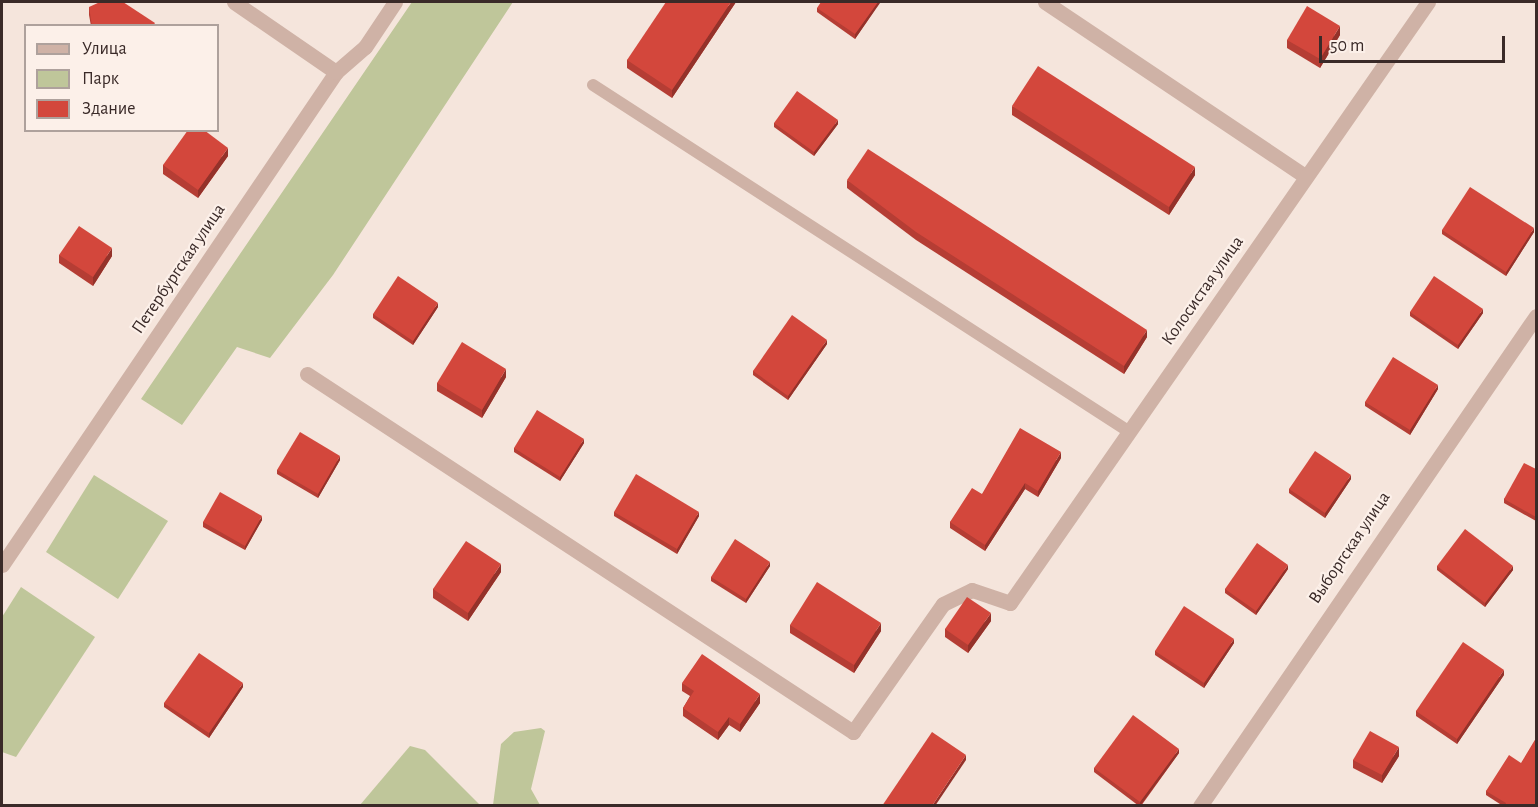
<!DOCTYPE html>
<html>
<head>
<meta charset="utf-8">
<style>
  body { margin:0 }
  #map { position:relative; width:1538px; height:807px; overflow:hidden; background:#f5e5dc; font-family:"Alegreya Sans",sans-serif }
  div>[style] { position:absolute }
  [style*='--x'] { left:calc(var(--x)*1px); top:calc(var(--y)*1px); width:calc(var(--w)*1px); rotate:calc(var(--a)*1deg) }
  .green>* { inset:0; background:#bfc69a }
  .service>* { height:12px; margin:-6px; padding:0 6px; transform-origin:6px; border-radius:6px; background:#cfb2a6 }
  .minor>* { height:15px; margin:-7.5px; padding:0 7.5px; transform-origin:7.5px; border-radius:7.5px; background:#cfb2a6 }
  .wall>* { inset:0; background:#b53d34 }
  .shaded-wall>* { inset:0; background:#94322a }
  .building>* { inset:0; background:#d3473c }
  span { translate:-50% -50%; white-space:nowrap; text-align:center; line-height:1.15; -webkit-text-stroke:4.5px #fcf0e9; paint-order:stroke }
  .street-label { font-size:18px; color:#3a2a28 }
  .frame { position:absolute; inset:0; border:3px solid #3a2a28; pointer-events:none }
  .legend { position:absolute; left:24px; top:24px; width:195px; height:108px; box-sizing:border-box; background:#fcf0e9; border:2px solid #aea19c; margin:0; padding:8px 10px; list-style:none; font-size:18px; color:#3a2a28 }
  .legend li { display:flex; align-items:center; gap:12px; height:30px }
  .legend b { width:30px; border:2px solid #aea19c }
  .scale { position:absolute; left:1319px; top:36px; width:186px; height:27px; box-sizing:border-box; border:3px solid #3a2a28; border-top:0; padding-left:8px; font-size:18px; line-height:21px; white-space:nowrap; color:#3a2a28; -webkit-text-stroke:4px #fcf0e9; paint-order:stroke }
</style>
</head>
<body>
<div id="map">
  <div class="green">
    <i style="clip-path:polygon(412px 2px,513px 2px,333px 275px,270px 358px,237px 347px,182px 425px,141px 399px)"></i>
    <i style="clip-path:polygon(94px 475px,168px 521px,118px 599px,46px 552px)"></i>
    <i style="clip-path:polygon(21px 587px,95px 637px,16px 757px,2px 752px,2px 617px)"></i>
    <i style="clip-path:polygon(541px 728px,545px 731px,531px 789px,540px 805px,493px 805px,501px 744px,514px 732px)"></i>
    <i style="clip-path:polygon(410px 746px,425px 750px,480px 805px,360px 805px)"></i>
  </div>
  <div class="service">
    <i style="--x:593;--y:85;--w:637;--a:32.89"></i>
  </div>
  <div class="minor">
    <i style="--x:234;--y:2;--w:124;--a:34.5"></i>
    <i style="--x:1045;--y:2;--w:314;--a:33.8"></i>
    <i style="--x:307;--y:374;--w:653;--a:33.25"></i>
    <i style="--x:853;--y:732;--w:156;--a:-54.9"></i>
    <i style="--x:943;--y:604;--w:32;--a:-26"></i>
    <i style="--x:972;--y:590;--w:40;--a:18.9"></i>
    <i style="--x:1010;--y:603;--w:732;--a:-55.18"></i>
    <i style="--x:2;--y:565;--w:595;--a:-55.88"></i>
    <i style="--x:336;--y:72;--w:38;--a:-41"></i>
    <i style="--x:365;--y:47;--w:54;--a:-56.3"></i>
    <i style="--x:1200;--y:806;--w:594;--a:-55.56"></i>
  </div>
  <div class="wall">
    <i style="clip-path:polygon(736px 2px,672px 98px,627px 68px,627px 60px)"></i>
    <i style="clip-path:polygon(880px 2px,855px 39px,817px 12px,817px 8px)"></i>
    <i style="clip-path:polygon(89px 7px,155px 26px,91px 26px,89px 15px)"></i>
    <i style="clip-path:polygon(1340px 35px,1320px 68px,1287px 48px,1287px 40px)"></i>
    <i style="clip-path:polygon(1012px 106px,1195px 175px,1169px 215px,1012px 115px)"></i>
    <i style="clip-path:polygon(774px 123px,838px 124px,814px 156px,774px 127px)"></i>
    <i style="clip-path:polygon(228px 156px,198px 198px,163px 174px,163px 165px)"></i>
    <i style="clip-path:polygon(847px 180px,1147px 337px,1124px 374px,916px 240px,847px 188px)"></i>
    <i style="clip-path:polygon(1442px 230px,1534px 232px,1506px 276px,1442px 234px)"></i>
    <i style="clip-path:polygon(59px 255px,112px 256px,93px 286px,59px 263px)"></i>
    <i style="clip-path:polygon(438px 307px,413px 345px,373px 318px,373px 314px)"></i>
    <i style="clip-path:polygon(1410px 312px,1483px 313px,1458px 349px,1410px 316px)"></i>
    <i style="clip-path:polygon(827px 344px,788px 400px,753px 375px,753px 371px)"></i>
    <i style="clip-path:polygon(506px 377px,482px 418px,437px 391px,437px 383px)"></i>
    <i style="clip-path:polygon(1438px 389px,1410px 435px,1365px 406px,1365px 402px)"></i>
    <i style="clip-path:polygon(584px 443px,560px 481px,514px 452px,514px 448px)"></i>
    <i style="clip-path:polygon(1061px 458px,1038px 497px,1025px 489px,985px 551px,950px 528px,950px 522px,982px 494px)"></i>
    <i style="clip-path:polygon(340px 460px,318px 498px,277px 474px,277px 470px)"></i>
    <i style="clip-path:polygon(1536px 469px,1536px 521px,1504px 503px,1504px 499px)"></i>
    <i style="clip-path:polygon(1351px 479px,1325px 518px,1289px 493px,1289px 489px)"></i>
    <i style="clip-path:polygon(614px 512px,699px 516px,677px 554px,614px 516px)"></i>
    <i style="clip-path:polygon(262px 520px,245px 550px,203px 527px,203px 522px)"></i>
    <i style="clip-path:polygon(770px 566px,746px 603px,711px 581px,711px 577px)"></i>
    <i style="clip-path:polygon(1437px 566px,1513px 570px,1485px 607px,1437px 570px)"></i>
    <i style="clip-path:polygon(1288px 569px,1256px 615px,1225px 593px,1225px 589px)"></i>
    <i style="clip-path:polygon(501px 572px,468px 621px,433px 598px,433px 589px)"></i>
    <i style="clip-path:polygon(991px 621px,968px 653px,945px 637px,945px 629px)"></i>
    <i style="clip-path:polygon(790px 625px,881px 631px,854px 673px,790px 633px)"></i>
    <i style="clip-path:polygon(1234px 643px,1204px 688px,1155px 655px,1155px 651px)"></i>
    <i style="clip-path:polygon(1504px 675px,1457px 744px,1416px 716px,1416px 711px)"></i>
    <i style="clip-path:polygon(682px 683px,760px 703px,740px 732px,729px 725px,718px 740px,683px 716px,683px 708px,690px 696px,682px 691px)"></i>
    <i style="clip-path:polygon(243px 687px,209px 738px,164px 707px,164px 703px)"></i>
    <i style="clip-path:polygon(1179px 753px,1141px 806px,1139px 806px,1094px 772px,1094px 768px)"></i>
    <i style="clip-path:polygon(1399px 756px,1382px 783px,1353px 768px,1353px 760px)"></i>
    <i style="clip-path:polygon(1521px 763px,1536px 806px,1503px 806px,1486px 795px,1486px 791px)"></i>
  </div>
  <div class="shaded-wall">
    <i style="clip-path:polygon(731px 2px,736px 2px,672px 98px,672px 90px)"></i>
    <i style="clip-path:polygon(878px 2px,880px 2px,880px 3px,855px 39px,855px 34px)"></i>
    <i style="clip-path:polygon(1340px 26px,1340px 35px,1320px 68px,1320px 59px)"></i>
    <i style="clip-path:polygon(838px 120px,838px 124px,814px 156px,814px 152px)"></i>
    <i style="clip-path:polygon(228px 148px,228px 156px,198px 198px,198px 190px)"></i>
    <i style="clip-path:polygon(1195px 167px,1195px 175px,1169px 215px,1169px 207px)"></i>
    <i style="clip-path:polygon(1534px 228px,1534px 232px,1506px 276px,1506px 272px)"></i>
    <i style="clip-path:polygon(112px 248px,112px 256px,93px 286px,93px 277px)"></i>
    <i style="clip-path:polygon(438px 303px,438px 307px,413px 345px,413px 341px)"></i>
    <i style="clip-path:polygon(1483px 309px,1483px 313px,1458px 349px,1458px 345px)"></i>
    <i style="clip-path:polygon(1147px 330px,1147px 337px,1124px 374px,1124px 366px)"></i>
    <i style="clip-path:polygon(827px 340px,827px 344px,788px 400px,788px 396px)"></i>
    <i style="clip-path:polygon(506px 369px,506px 377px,482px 418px,482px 410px)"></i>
    <i style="clip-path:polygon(1438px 385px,1438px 389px,1410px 435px,1410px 430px)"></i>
    <i style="clip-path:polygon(584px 439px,584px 443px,560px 481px,560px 477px)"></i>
    <i style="clip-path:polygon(1061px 452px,1061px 458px,1038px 497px,1038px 491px)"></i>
    <i style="clip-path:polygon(340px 456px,340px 460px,318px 498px,318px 494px)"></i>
    <i style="clip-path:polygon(1351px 475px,1351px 479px,1325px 518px,1325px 513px)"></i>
    <i style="clip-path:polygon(1025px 483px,1025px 489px,985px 551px,985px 545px)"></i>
    <i style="clip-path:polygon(699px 512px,699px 516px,677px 554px,677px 549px)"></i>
    <i style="clip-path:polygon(262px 516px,262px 520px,245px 550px,245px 546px)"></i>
    <i style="clip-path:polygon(770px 562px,770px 566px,746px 603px,746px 599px)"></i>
    <i style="clip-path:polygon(501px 564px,501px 572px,468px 621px,468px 613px)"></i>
    <i style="clip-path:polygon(1288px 565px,1288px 569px,1256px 615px,1256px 611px)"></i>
    <i style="clip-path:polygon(1513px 566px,1513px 570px,1485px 607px,1485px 603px)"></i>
    <i style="clip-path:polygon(991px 613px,991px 621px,968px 653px,968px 645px)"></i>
    <i style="clip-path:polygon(881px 623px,881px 631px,854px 673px,854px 665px)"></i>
    <i style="clip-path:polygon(1234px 639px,1234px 643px,1204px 688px,1204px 683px)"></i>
    <i style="clip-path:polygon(1504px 670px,1504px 675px,1457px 744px,1457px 739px)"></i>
    <i style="clip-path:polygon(243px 683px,243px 687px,209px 738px,209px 733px)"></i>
    <i style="clip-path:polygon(760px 694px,760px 703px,740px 732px,740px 724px)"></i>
    <i style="clip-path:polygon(729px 717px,729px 725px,718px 740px,718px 732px)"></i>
    <i style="clip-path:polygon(1399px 747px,1399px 756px,1382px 783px,1382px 775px)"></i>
    <i style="clip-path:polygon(1179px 749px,1179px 753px,1140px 806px,1140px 802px)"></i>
    <i style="clip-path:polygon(966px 755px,966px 760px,935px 806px,932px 806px)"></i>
  </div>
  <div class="building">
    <i style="clip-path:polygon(100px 2px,123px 2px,155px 23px,153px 26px,92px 26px,89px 7px)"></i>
    <i style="clip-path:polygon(666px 2px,731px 2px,672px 90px,627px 60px)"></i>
    <i style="clip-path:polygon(821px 2px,878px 2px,855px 34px,817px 8px)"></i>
    <i style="clip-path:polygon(1307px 6px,1340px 26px,1320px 59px,1287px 40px)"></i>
    <i style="clip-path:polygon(1038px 66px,1195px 167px,1169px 207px,1012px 106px)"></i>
    <i style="clip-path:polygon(797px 91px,838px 120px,814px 152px,774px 123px)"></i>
    <i style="clip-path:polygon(188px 130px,204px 130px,228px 148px,198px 190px,163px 165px)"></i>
    <i style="clip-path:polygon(868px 149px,1147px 330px,1124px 366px,916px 232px,847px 180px)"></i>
    <i style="clip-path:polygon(1470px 187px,1534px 228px,1506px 272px,1442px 230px)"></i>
    <i style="clip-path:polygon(79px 226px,112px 248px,93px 277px,59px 255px)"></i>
    <i style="clip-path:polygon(398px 276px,438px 303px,413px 341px,373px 314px)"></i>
    <i style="clip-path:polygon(1434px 276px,1483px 309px,1458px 345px,1410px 312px)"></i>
    <i style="clip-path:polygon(792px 315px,827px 340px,788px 396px,753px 371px)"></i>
    <i style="clip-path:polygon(462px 342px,506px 369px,482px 410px,437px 383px)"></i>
    <i style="clip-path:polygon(1393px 357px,1438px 385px,1410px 430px,1365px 402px)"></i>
    <i style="clip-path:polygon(537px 410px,584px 439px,560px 477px,514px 448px)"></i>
    <i style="clip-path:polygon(1020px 428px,1061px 452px,1038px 491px,1025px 483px,985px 545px,950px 522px,972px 488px,982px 494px)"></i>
    <i style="clip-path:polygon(300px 432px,340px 456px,318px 494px,277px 470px)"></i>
    <i style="clip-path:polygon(1315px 451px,1351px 475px,1325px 513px,1289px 489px)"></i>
    <i style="clip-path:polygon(1524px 463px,1536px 469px,1536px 517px,1504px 499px)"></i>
    <i style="clip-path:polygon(636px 474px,699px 512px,677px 549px,614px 512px)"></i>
    <i style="clip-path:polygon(220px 492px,262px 516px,245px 546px,203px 522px)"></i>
    <i style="clip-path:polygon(1465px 529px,1513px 566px,1485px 603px,1437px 566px)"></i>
    <i style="clip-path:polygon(735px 539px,770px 562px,746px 599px,711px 577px)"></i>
    <i style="clip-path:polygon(466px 541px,501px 564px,468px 613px,433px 589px)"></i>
    <i style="clip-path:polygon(1257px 543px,1288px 565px,1256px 611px,1225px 589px)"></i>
    <i style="clip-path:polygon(817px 582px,881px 623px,854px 665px,790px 625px)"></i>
    <i style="clip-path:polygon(967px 597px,991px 613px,968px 645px,945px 629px)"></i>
    <i style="clip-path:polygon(1184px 606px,1234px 639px,1204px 683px,1155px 651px)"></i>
    <i style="clip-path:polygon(1463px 642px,1504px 670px,1457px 739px,1416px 711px)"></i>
    <i style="clip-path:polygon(199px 653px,243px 683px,209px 733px,164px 703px)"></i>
    <i style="clip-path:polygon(702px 654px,760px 694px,740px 724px,729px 717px,718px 732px,683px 708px,694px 691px,682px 683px)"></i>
    <i style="clip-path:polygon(1133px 715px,1179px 749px,1140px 802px,1094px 768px)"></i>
    <i style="clip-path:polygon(1370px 731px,1399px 747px,1382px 775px,1353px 760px)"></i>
    <i style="clip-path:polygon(932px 732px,966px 755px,932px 806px,882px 806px)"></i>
    <i style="clip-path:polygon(1536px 738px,1536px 806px,1505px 806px,1506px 803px,1486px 791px,1509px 755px,1521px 763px)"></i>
  </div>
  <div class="street-label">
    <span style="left:179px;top:269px;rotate:-56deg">Петербургская улица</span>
    <span style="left:1203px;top:291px;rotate:-55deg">Колосистая улица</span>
    <span style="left:1350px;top:548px;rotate:-56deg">Выборгская улица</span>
  </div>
  <div class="frame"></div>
  <ul class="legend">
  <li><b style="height:8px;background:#cfb2a6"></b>Улица</li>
  <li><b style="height:16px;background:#bfc69a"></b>Парк</li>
  <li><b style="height:16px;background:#d3473c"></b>Здание</li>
  </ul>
  <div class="scale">50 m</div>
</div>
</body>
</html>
